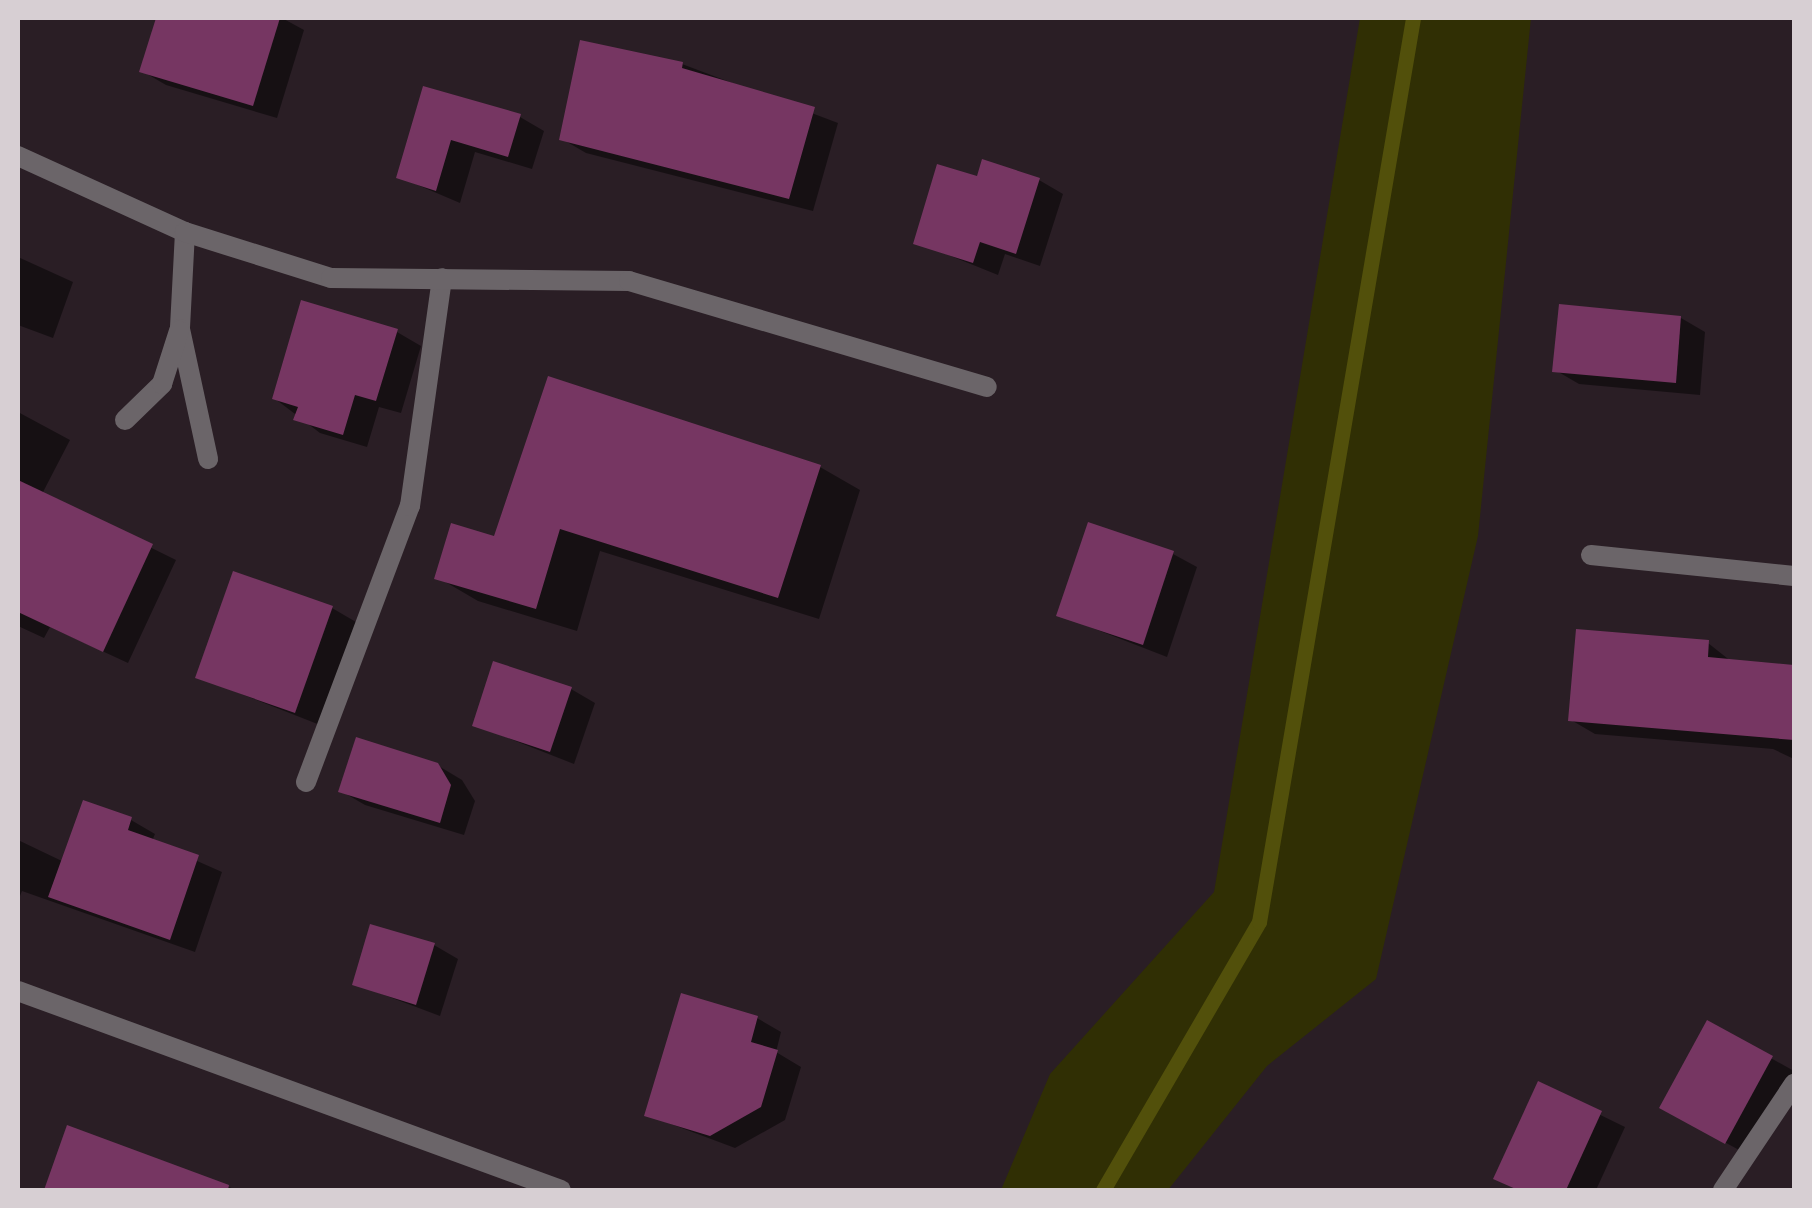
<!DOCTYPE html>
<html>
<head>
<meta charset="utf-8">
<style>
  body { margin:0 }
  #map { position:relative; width:1812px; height:1208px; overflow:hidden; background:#2a1e25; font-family:"Open Sans",sans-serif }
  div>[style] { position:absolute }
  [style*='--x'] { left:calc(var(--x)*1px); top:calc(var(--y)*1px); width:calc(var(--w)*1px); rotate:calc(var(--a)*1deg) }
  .green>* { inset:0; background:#302f04 }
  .shadow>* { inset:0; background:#0007 }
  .stream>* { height:15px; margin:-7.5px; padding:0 7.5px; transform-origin:7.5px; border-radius:7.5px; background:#52500b }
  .building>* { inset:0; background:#763662 }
  .service>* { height:20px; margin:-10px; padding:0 10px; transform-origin:10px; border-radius:10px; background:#6b6569 }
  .minor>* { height:20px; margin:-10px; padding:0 10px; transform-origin:10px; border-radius:10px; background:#6b6569 }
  span { translate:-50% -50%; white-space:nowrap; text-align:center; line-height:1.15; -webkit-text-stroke:9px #20151c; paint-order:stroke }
  .frame { position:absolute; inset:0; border:20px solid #d7cfd3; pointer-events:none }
</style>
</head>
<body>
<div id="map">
  <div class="green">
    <i style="clip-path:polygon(1360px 18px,1531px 18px,1478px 536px,1376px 979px,1267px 1066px,1168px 1190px,1001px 1190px,1050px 1074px,1214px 892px)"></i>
  </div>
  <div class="shadow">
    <i style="clip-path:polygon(159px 18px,282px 18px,304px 30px,277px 118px,166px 85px,142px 71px)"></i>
    <i style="clip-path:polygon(682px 64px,838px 123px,813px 211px,586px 153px,562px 139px)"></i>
    <i style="clip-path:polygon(425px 89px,520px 117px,544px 131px,532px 169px,475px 152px,460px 203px,399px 177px)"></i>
    <i style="clip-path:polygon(978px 179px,1039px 180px,1063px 194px,1040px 266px,1005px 254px,998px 275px,916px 242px)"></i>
    <i style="clip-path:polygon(18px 257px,73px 282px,53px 338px,18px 325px)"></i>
    <i style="clip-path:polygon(1681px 318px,1705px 332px,1700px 395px,1579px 384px,1555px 370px)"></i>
    <i style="clip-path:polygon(397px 332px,421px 346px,401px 413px,379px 407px,367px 447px,320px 433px,274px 398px)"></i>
    <i style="clip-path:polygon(18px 412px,70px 440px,42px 494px,176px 560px,128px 663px,50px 627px,44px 638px,18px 626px)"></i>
    <i style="clip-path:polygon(820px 467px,860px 490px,819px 619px,600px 551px,577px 631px,478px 601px,437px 577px,496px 539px)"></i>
    <i style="clip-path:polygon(1173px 554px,1197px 567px,1167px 657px,1059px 615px)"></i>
    <i style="clip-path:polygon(332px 608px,356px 622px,320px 725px,198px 677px)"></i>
    <i style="clip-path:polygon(1708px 643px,1732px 662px,1794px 668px,1794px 759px,1773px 749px,1595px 734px,1571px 720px)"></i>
    <i style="clip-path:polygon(571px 689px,595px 703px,574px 764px,475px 725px)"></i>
    <i style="clip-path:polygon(437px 765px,462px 780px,475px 801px,464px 835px,365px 805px,341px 791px)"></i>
    <i style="clip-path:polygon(85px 803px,131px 820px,155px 834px,152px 841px,222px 872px,195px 952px,22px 891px,18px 901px,18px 840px,64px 862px)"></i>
    <i style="clip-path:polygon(434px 945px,458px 959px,440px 1016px,355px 984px)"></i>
    <i style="clip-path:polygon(757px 1018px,781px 1032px,776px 1052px,801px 1067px,785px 1120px,735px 1148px,647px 1115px)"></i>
    <i style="clip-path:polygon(1708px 1023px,1794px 1071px,1750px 1156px,1686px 1121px)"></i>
    <i style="clip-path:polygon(1539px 1085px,1625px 1127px,1596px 1190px,1518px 1190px,1497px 1178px)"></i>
    <i style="clip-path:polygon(68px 1128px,237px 1190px,46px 1190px)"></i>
  </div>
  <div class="stream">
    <i style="--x:1103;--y:1190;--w:310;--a:-59.8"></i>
    <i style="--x:1259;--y:922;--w:917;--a:-80.33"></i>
  </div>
  <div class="building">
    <i style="clip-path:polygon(156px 18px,280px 18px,253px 106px,139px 72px)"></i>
    <i style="clip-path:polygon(580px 40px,683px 62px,682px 68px,815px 107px,789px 199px,559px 140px)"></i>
    <i style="clip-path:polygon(423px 86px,521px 114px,508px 157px,451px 140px,436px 191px,396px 178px)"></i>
    <i style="clip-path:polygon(982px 159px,1040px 178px,1016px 254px,980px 242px,973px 263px,913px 244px,937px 164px,977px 176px)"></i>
    <i style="clip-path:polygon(301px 300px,398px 329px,376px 401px,355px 395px,343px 435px,293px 420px,298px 407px,272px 399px)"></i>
    <i style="clip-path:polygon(1559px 304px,1681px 316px,1676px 383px,1552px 372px)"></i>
    <i style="clip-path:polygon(548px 376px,821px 465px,778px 598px,560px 529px,536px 609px,434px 579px,451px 523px,494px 536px)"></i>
    <i style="clip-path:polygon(18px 480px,153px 544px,103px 652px,18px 612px)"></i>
    <i style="clip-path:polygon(1088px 522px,1174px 551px,1143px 645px,1056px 616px)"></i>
    <i style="clip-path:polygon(233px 571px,333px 606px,295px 713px,195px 678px)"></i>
    <i style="clip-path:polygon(1576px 629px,1709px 640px,1708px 657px,1794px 665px,1794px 740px,1568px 721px)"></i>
    <i style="clip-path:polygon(493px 661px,572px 687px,550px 752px,472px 726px)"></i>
    <i style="clip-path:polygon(356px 737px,438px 763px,451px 785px,440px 823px,338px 792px)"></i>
    <i style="clip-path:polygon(83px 800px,132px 817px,128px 830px,199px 855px,170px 940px,48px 897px)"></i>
    <i style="clip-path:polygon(370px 924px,435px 943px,416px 1005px,352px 985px)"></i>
    <i style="clip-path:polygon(681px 993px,758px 1016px,751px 1042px,778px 1050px,761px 1107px,710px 1136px,644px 1116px)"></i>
    <i style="clip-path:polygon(1707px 1020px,1773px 1056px,1725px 1144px,1659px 1108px)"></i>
    <i style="clip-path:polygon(1538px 1081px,1602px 1111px,1566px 1190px,1518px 1190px,1493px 1179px)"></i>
    <i style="clip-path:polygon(67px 1125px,229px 1185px,228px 1190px,44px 1190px)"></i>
  </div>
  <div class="service">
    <i style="--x:185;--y:232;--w:97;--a:93"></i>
    <i style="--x:180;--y:329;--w:133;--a:77.8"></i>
    <i style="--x:125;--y:420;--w:52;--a:-44.2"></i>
    <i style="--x:162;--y:384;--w:56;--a:-72.2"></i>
    <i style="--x:1591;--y:555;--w:204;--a:5.9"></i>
    <i style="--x:306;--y:782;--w:295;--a:-69.4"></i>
    <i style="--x:410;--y:506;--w:230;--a:-82"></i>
  </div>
  <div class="minor">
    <i style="--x:18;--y:156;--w:183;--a:24.5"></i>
    <i style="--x:185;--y:232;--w:153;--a:17.5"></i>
    <i style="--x:331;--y:278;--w:298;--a:0.6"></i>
    <i style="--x:629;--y:281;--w:373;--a:16.5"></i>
    <i style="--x:18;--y:991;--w:578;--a:20.13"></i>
    <i style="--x:1723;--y:1190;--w:128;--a:-56.2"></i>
  </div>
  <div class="frame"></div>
</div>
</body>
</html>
